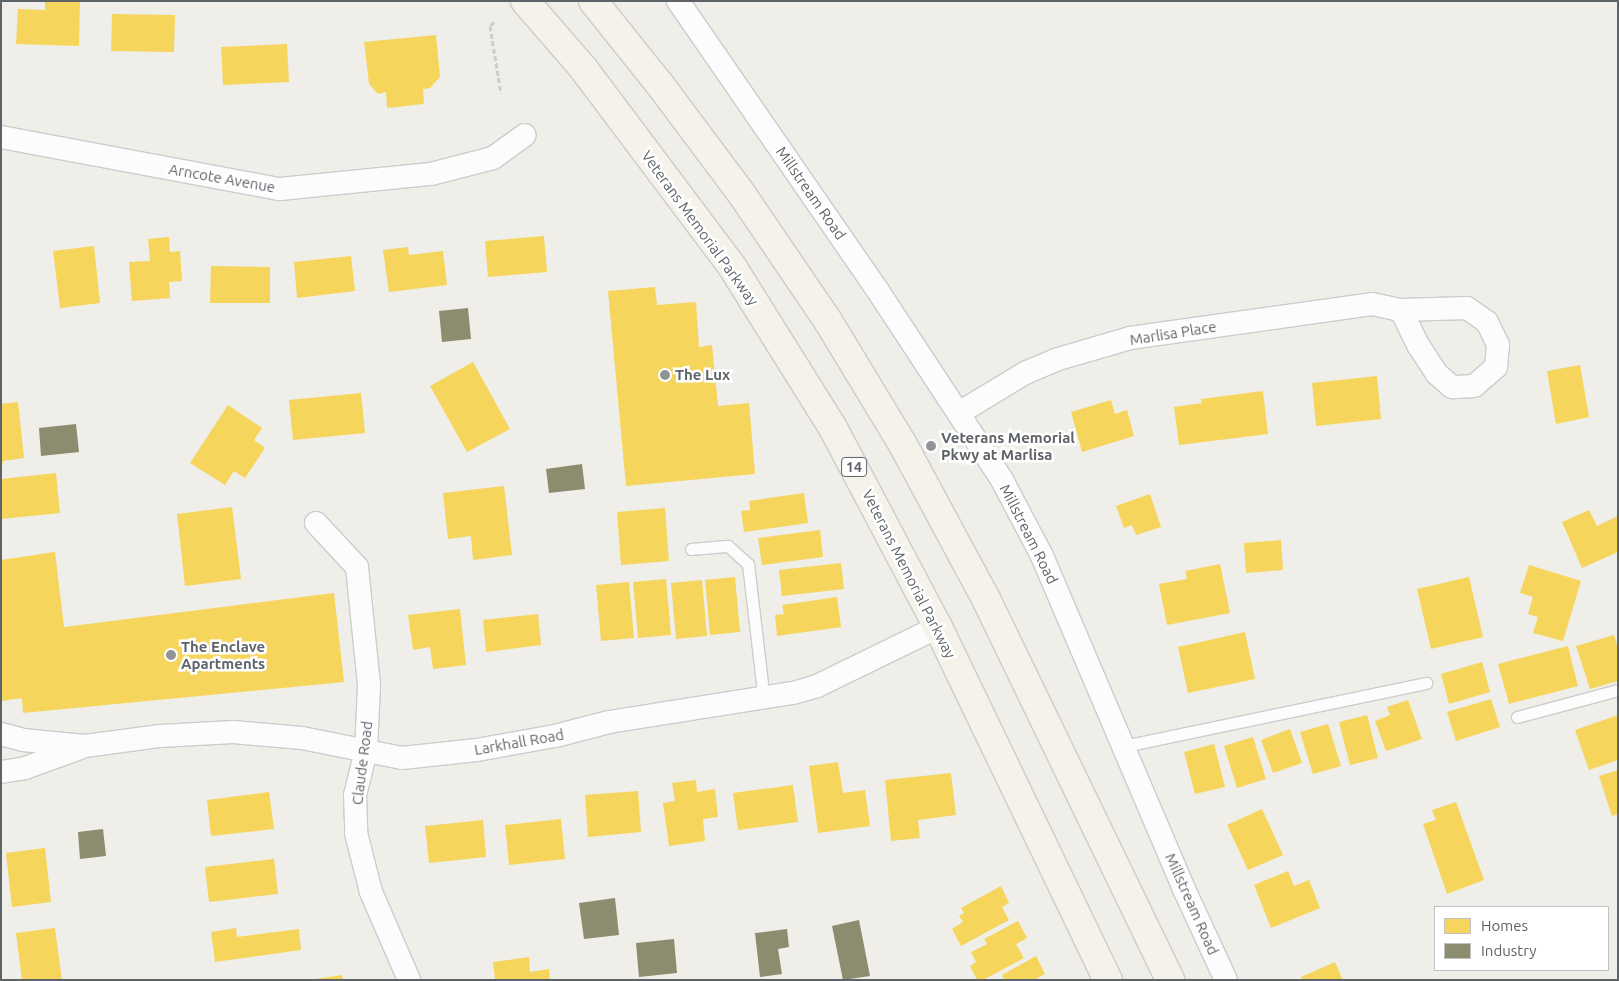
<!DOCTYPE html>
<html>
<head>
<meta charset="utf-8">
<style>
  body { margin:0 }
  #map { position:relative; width:1619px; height:981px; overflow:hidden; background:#efeee9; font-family:Ubuntu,sans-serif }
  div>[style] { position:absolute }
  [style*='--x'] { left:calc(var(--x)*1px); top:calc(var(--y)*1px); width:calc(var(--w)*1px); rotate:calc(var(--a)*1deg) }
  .homes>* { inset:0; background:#f6d55c }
  .industry>* { inset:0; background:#8c8c6e }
  .path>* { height:3px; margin-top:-1.5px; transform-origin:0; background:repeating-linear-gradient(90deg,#cacfcb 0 5px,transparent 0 7.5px) }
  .roads { filter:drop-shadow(1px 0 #ccc) drop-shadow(-1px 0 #ccc) drop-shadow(0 1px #ccc) drop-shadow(0 -1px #ccc) }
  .service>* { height:11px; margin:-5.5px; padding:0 5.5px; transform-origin:5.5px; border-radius:5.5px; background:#fdfcfc }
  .minor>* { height:22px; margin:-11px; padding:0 11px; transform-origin:11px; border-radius:11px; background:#fdfcfc }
  .primary>* { height:28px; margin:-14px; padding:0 14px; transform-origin:14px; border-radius:14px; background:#f4f2e9 }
  .dots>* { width:14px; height:14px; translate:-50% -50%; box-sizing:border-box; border:2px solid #fff; border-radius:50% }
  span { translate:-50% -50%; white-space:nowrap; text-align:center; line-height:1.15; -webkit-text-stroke:5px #fff; paint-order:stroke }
  .shield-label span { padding:1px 4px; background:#fff; border:1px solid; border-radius:4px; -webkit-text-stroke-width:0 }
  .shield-label { font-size:14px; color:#5e6368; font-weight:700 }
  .street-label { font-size:15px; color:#5e6368 }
  .poi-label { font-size:15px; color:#5e6368; font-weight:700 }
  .left { translate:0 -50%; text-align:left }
  .frame { position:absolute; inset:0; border:2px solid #5e6368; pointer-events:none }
  .legend { position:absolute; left:1434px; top:906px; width:175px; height:65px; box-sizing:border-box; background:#fff; border:1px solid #bfc1c3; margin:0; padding:6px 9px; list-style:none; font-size:15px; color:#5e6368 }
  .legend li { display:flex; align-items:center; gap:10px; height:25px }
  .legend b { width:25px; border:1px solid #bfc1c3 }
</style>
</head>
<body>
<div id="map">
  <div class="homes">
    <i style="clip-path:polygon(45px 1px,80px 1px,79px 46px,16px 44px,18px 9px,45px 10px)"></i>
    <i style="clip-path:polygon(112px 14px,175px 15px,174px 52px,111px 51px)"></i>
    <i style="clip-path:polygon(436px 35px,440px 77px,430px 88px,423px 89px,424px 104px,387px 108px,386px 92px,378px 94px,369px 84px,364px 42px)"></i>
    <i style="clip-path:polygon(287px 44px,289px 82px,223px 85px,221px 47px)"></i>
    <i style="clip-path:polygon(544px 236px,547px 272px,488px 277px,485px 241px)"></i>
    <i style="clip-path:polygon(169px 237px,170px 252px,180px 251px,182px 281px,169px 282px,170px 298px,132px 301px,129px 262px,150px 261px,148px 239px)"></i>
    <i style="clip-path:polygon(94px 246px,100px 303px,60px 308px,53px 251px)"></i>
    <i style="clip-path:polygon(408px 247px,409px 255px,443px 251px,447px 285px,389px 292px,383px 250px)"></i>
    <i style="clip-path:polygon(351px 256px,355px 291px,297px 298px,294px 262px)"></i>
    <i style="clip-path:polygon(211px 266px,270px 267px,270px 303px,210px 303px)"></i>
    <i style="clip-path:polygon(655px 287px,657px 305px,696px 302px,699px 347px,712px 345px,718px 406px,749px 403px,755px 474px,626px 486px,608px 291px)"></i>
    <i style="clip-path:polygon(473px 362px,510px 429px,467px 452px,430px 386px)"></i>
    <i style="clip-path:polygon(1580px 365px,1589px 417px,1556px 424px,1547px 371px)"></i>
    <i style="clip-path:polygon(1377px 376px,1381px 419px,1316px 426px,1312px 383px)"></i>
    <i style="clip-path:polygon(1263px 391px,1268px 434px,1179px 445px,1174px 407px,1202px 403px,1201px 399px)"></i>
    <i style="clip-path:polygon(361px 393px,365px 433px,293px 440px,289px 400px)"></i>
    <i style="clip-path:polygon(1111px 400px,1115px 414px,1127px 410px,1134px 436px,1082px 452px,1071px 412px)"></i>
    <i style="clip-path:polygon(18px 402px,24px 458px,3px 461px,1px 473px,1px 404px)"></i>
    <i style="clip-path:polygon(228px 405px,262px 428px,254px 440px,265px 448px,245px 478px,234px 471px,225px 485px,190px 463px)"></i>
    <i style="clip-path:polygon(56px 473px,60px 513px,1px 519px,1px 479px)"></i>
    <i style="clip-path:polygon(504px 486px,512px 555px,473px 560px,471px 536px,448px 539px,443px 493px)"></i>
    <i style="clip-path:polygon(804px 493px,808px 523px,744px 532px,741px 511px,750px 510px,749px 501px)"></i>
    <i style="clip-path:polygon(1150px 494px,1161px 527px,1136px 535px,1132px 525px,1124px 528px,1116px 506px)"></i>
    <i style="clip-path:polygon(232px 507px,241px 579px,185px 586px,177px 514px)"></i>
    <i style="clip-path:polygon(665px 508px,669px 561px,621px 565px,617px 512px)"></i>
    <i style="clip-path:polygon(1589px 510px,1597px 526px,1618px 516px,1618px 552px,1582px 568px,1562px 522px)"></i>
    <i style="clip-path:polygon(820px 530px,823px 557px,762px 565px,758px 538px)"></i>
    <i style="clip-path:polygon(1281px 540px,1283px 570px,1246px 573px,1244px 543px)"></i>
    <i style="clip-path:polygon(55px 552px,64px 627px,334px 593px,344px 682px,23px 713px,22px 698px,1px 701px,1px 560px)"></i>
    <i style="clip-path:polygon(841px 563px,844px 589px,782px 596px,779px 570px)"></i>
    <i style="clip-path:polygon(1220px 564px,1230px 613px,1167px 625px,1159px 584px,1187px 579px,1185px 571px)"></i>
    <i style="clip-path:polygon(1529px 565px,1581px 581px,1563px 641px,1533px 633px,1538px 617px,1528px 614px,1533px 597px,1520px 593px)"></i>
    <i style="clip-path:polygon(735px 577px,740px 632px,710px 635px,705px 580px)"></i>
    <i style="clip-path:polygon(1469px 577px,1483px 637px,1431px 649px,1417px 589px)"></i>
    <i style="clip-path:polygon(666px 579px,671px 635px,638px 638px,633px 582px)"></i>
    <i style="clip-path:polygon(702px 580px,707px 636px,676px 639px,671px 583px)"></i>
    <i style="clip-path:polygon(629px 582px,634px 638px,601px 641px,596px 585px)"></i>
    <i style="clip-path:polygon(837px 597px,841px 627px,777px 636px,775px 615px,784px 614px,782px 605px)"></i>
    <i style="clip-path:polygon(460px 609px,466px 665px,433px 669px,430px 647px,413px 650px,408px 615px)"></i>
    <i style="clip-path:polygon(538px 614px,541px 645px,486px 652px,483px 620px)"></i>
    <i style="clip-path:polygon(1245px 632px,1255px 679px,1188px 693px,1178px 647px)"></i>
    <i style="clip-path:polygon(1614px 635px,1618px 648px,1618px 681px,1590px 689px,1576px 646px)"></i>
    <i style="clip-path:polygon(1568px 646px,1578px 686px,1509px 704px,1498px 664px)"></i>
    <i style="clip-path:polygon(1482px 662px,1490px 692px,1449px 704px,1441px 674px)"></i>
    <i style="clip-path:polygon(1491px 699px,1500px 727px,1456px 741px,1447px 712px)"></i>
    <i style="clip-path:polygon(1408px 700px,1422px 739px,1386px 751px,1375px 721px,1390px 715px,1387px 707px)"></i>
    <i style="clip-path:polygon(1367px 715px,1378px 758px,1350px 765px,1339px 722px)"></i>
    <i style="clip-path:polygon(1618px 715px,1618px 760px,1589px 770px,1575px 730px)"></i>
    <i style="clip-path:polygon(1328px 724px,1341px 766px,1313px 774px,1300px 732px)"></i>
    <i style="clip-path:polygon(1290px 729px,1302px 763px,1273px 773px,1261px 740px)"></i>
    <i style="clip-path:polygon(1253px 737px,1266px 779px,1237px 788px,1224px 746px)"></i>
    <i style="clip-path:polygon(1214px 744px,1225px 787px,1195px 794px,1184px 752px)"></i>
    <i style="clip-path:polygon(838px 762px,843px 793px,865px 790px,870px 826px,818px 833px,809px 766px)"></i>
    <i style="clip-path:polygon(1618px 770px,1618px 814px,1612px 816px,1599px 776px)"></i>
    <i style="clip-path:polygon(951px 773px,956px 815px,918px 820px,920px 838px,891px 841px,885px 780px)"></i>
    <i style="clip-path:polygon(696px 780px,697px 792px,715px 789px,718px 817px,703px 819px,705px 841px,669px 846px,663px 803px,675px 801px,672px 783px)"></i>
    <i style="clip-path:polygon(793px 785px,798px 822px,738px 830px,733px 793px)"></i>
    <i style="clip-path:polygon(638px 791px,641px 832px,588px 837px,585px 795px)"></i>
    <i style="clip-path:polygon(269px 792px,274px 829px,211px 836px,207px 800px)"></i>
    <i style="clip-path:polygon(1456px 802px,1484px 880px,1447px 894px,1423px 824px,1436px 820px,1432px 810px)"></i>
    <i style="clip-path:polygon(1262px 809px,1283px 855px,1248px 870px,1227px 825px)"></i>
    <i style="clip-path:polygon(561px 819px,565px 859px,509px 865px,505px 825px)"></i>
    <i style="clip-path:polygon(483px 820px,486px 857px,429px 863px,425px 826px)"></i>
    <i style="clip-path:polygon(45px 848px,51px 902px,12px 907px,6px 853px)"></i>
    <i style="clip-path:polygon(274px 859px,278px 894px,209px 902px,205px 867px)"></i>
    <i style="clip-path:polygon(1288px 871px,1294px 886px,1309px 880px,1320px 908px,1271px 928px,1254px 885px)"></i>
    <i style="clip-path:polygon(1001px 886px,1009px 903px,1002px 907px,1009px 920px,961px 946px,952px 929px,963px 922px,959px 916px,964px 913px,961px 908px)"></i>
    <i style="clip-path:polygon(1018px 921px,1027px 938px,1016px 944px,1024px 958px,983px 980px,977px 980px,970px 966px,976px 962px,971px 952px,987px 944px,984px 939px)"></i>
    <i style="clip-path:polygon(55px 928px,62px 980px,22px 980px,16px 933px)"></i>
    <i style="clip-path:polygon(236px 928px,237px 937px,299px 929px,301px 950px,215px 962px,211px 932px)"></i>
    <i style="clip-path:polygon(1036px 956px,1045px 974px,1034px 980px,1004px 980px,1002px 975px)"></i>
    <i style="clip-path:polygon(529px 957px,530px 972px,549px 969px,550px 980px,495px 980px,493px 962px)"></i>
    <i style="clip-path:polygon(1335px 962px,1343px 980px,1303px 980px,1301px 977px)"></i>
    <i style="clip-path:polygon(342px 975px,343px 980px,315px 980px,315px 979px)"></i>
  </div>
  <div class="industry">
    <i style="clip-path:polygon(468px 308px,471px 339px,442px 342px,439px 311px)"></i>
    <i style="clip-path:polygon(76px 424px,79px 452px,41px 456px,39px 428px)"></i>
    <i style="clip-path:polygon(582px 464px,585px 489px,549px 493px,546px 469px)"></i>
    <i style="clip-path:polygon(103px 829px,106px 856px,80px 859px,78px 832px)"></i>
    <i style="clip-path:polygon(615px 898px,619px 935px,584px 939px,579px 903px)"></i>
    <i style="clip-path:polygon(859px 920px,870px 976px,843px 980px,832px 926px)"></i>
    <i style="clip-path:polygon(787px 929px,789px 947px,778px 949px,782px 974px,760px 977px,755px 933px)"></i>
    <i style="clip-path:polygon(674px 939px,677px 973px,639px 977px,636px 943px)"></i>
  </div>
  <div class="path">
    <i style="--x:494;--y:22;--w:6;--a:135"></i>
    <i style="--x:490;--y:26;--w:68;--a:80.7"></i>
  </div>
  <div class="roads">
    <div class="service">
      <i style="--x:691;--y:549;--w:37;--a:-5"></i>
      <i style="--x:728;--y:546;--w:27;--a:42"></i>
      <i style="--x:748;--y:564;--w:137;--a:83.3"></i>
      <i style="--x:1517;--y:717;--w:105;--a:-15"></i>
      <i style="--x:1124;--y:746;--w:309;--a:-11.8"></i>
    </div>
    <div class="minor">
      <i style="--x:678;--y:1;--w:352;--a:55.4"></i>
      <i style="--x:878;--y:291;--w:226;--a:56.7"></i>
      <i style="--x:1002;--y:480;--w:86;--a:62.2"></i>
      <i style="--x:1042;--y:556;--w:362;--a:66.9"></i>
      <i style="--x:1184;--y:889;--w:100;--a:65.2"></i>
      <i style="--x:1;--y:137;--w:284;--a:10.6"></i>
      <i style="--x:280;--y:189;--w:152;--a:-5.7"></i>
      <i style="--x:431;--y:174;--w:64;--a:-14.5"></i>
      <i style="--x:493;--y:158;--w:39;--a:-36"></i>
      <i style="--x:959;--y:413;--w:77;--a:-31.2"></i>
      <i style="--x:1025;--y:373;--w:33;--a:-23"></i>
      <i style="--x:1055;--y:360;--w:78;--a:-16.3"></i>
      <i style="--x:1130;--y:338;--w:244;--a:-8"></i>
      <i style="--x:1372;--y:304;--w:30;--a:12"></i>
      <i style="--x:1401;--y:310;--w:66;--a:-1.7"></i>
      <i style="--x:1467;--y:308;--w:24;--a:35"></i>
      <i style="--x:1487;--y:322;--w:25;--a:64"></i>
      <i style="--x:1498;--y:345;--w:22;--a:95"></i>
      <i style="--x:1496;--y:367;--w:29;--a:139"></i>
      <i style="--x:1474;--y:386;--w:22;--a:177"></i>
      <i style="--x:1452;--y:387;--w:20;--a:-139"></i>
      <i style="--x:1437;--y:374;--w:35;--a:-123"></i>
      <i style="--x:1418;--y:345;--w:39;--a:-116"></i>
      <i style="--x:316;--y:523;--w:60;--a:47"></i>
      <i style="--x:357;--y:567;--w:119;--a:84.2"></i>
      <i style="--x:369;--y:685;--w:66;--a:92.6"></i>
      <i style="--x:366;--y:751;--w:45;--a:104"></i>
      <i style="--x:355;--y:795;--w:38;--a:88"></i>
      <i style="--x:356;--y:833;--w:61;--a:75.7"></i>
      <i style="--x:371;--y:892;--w:96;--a:66.6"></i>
      <i style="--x:1;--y:734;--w:23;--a:15"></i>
      <i style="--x:23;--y:740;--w:62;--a:5.5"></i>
      <i style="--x:85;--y:746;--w:76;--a:-7.6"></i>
      <i style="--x:160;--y:736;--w:73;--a:-3.1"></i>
      <i style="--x:233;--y:732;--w:69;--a:5"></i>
      <i style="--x:302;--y:738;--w:102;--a:11.3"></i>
      <i style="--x:402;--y:758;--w:75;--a:-6.1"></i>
      <i style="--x:477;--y:750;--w:79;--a:-10.2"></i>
      <i style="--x:555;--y:736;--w:56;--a:-14.5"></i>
      <i style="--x:609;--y:722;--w:186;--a:-9"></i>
      <i style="--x:793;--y:693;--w:25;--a:-16"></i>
      <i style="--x:817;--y:686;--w:135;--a:-26"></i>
      <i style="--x:1;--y:772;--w:24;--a:-9"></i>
      <i style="--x:25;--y:768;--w:59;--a:-20"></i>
    </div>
    <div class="primary">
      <i style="--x:525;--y:1;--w:89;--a:49.1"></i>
      <i style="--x:583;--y:68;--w:250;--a:53.1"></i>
      <i style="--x:733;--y:268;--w:189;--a:58"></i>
      <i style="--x:833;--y:428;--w:225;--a:62.2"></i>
      <i style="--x:938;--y:627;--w:392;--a:64.3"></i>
      <i style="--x:593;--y:1;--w:104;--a:51.3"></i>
      <i style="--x:658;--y:82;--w:139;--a:53.2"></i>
      <i style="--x:741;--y:193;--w:155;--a:55.8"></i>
      <i style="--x:828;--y:321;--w:143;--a:58.8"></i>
      <i style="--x:902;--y:443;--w:179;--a:61.7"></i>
      <i style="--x:987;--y:601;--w:421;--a:64.2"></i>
    </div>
  </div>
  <div class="dots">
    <i style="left:665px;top:375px;background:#919495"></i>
    <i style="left:931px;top:446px;background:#919495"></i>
    <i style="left:171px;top:655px;background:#919495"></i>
  </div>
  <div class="shield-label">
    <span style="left:854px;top:467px">14</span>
  </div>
  <div class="street-label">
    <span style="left:222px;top:178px;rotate:10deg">Arncote Avenue</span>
    <span style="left:811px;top:193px;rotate:55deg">Millstream Road</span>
    <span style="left:700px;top:228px;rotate:54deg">Veterans Memorial Parkway</span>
    <span style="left:1173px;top:333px;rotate:-9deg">Marlisa Place</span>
    <span style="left:1029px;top:534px;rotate:63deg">Millstream Road</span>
    <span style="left:909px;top:574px;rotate:63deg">Veterans Memorial Parkway</span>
    <span style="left:519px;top:742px;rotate:-10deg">Larkhall Road</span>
    <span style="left:362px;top:763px;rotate:-83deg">Claude Road</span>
    <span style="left:1192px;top:904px;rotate:66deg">Millstream Road</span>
  </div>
  <div class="poi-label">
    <span class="left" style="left:675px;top:375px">The Lux</span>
    <span class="left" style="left:941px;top:446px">Veterans Memorial<br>Pkwy at Marlisa</span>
    <span class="left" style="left:181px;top:655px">The Enclave<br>Apartments</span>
  </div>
  <div class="frame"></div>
  <ul class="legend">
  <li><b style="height:14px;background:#f6d55c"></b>Homes</li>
  <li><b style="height:14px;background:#8c8c6e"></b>Industry</li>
  </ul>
</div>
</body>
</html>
